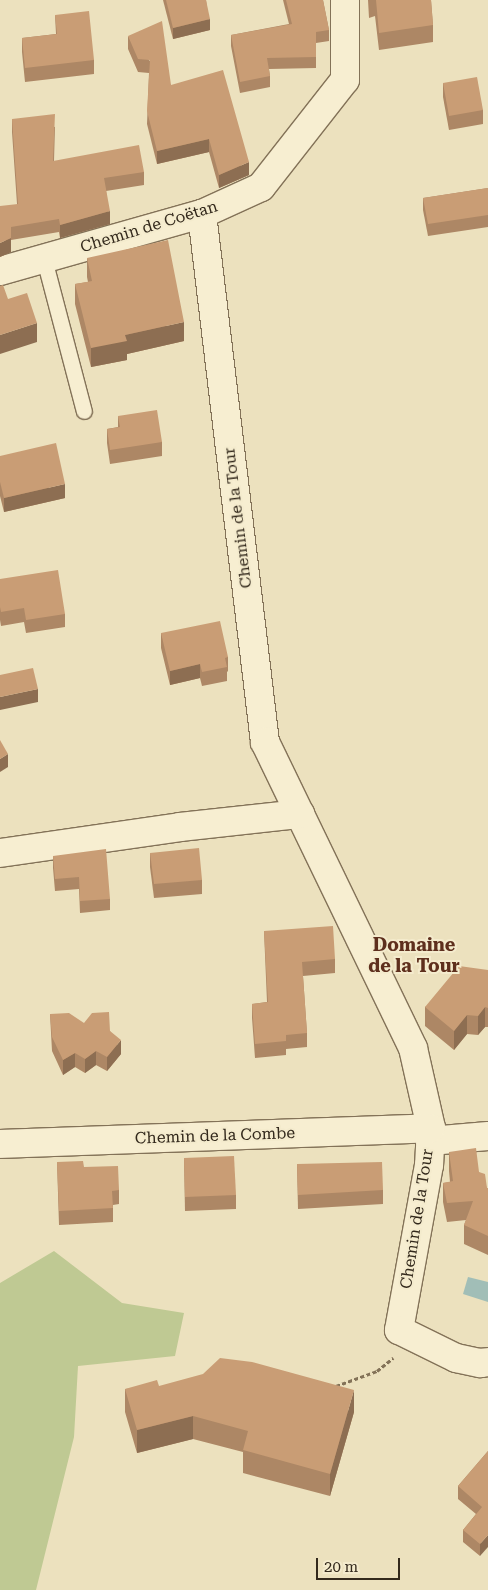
<!DOCTYPE html>
<html>
<head>
<meta charset="utf-8">
<style>
  body { margin:0 }
  #map { position:relative; width:488px; height:1590px; overflow:hidden; background:#ece1be; font-family:"Roboto Serif",serif }
  div>[style] { position:absolute }
  [style*='--x'] { left:calc(var(--x)*1px); top:calc(var(--y)*1px); width:calc(var(--w)*1px); rotate:calc(var(--a)*1deg) }
  .green>* { inset:0; background:#bfc993 }
  .water>* { inset:0; background:#a1beb7 }
  .path>* { height:3px; margin-top:-1.5px; transform-origin:0; background:repeating-linear-gradient(90deg,#837258 0 4px,transparent 0 6.5px) }
  .roads { filter:drop-shadow(1px 0 #837258) drop-shadow(-1px 0 #837258) drop-shadow(0 1px #837258) drop-shadow(0 -1px #837258) }
  .service>* { height:15px; margin:-7.5px; padding:0 7.5px; transform-origin:7.5px; border-radius:7.5px; background:#f7eed1 }
  .minor>* { height:28px; margin:-14px; padding:0 14px; transform-origin:14px; border-radius:14px; background:#f7eed1 }
  .wall>* { inset:0; background:#ad8765 }
  .shaded-wall>* { inset:0; background:#8d6e52 }
  .building>* { inset:0; background:#c99d75 }
  span { translate:-50% -50%; white-space:nowrap; text-align:center; line-height:1.15; -webkit-text-stroke:4px #f4ebcd; paint-order:stroke }
  .street-label { font-size:16px; color:#33291c }
  .neighbourhood-label { font-size:18px; color:#5e2f1d; font-weight:700 }
  .scale { position:absolute; left:316px; top:1558px; width:84px; height:22px; box-sizing:border-box; border:2px solid #33291c; border-top:0; padding-left:6px; font-size:15px; line-height:18px; white-space:nowrap; color:#33291c; -webkit-text-stroke:4px #f4ebcd; paint-order:stroke }
</style>
</head>
<body>
<div id="map">
  <div class="green">
    <i style="clip-path:polygon(54px 1251px,122px 1303px,184px 1313px,175px 1356px,78px 1366px,74px 1437px,36px 1590px,0 1590px,0 1283px)"></i>
  </div>
  <div class="water">
    <i style="clip-path:polygon(468px 1277px,488px 1282px,488px 1302px,463px 1294px)"></i>
  </div>
  <div class="path">
    <i style="--x:336;--y:1386;--w:44;--a:-20.1"></i>
    <i style="--x:377;--y:1371;--w:21;--a:-39"></i>
  </div>
  <div class="roads">
    <div class="service">
      <i style="--x:44;--y:259;--w:157;--a:75.3"></i>
    </div>
    <div class="minor">
      <i style="--x:202;--y:214;--w:532;--a:83.2"></i>
      <i style="--x:265;--y:742;--w:340;--a:64.2"></i>
      <i style="--x:413;--y:1048;--w:82;--a:77.3"></i>
      <i style="--x:431;--y:1128;--w:37;--a:93"></i>
      <i style="--x:429;--y:1165;--w:168;--a:100.3"></i>
      <i style="--x:399;--y:1330;--w:64;--a:26.2"></i>
      <i style="--x:456;--y:1358;--w:25;--a:12"></i>
      <i style="--x:480;--y:1363;--w:8;--a:-7"></i>
      <i style="--x:0;--y:271;--w:210;--a:-15.8"></i>
      <i style="--x:202;--y:214;--w:65;--a:-24.6"></i>
      <i style="--x:261;--y:187;--w:136;--a:-51.9"></i>
      <i style="--x:345;--y:80;--w:80;--a:-90"></i>
      <i style="--x:0;--y:853;--w:182;--a:-8.2"></i>
      <i style="--x:180;--y:827;--w:121;--a:-6.2"></i>
      <i style="--x:430;--y:1141;--w:58;--a:-4.9"></i>
      <i style="--x:0;--y:1144;--w:431;--a:-2.1"></i>
    </div>
  </div>
  <div class="wall">
    <i style="clip-path:polygon(163px 0,206px 0,210px 30px,173px 39px)"></i>
    <i style="clip-path:polygon(283px 0,323px 0,329px 30px,329px 41px,316px 43px,316px 68px,269px 69px,270px 76px,270px 87px,240px 93px,231px 46px,231px 35px,289px 24px)"></i>
    <i style="clip-path:polygon(368px 0,431px 0,433px 25px,433px 42px,379px 50px,375px 16px,369px 18px)"></i>
    <i style="clip-path:polygon(55px 15px,94px 60px,94px 74px,25px 82px,22px 52px,22px 38px,56px 34px)"></i>
    <i style="clip-path:polygon(128px 36px,171px 85px,249px 175px,219px 188px,209px 152px,157px 164px,147px 124px,149px 73px,138px 72px,128px 49px)"></i>
    <i style="clip-path:polygon(443px 83px,483px 110px,483px 124px,449px 130px,443px 97px)"></i>
    <i style="clip-path:polygon(12px 119px,55px 127px,54px 161px,144px 172px,144px 185px,106px 191px,110px 224px,60px 238px,59px 232px,11px 240px,11px 252px,0 257px,17px 204px,12px 132px)"></i>
    <i style="clip-path:polygon(488px 188px,488px 227px,428px 236px,423px 210px,423px 198px)"></i>
    <i style="clip-path:polygon(87px 258px,184px 341px,127px 354px,127px 360px,91px 367px,75px 304px,75px 284px,88px 282px,87px 277px)"></i>
    <i style="clip-path:polygon(118px 416px,162px 442px,162px 456px,110px 464px,107px 443px,107px 429px,118px 427px)"></i>
    <i style="clip-path:polygon(0 456px,65px 498px,4px 512px,0 496px)"></i>
    <i style="clip-path:polygon(0 579px,65px 614px,65px 627px,26px 633px,24px 622px,1px 626px,0 620px)"></i>
    <i style="clip-path:polygon(161px 633px,228px 657px,228px 671px,227px 672px,227px 681px,202px 686px,200px 678px,170px 685px,161px 648px)"></i>
    <i style="clip-path:polygon(150px 853px,202px 880px,202px 894px,154px 898px,150px 867px)"></i>
    <i style="clip-path:polygon(53px 856px,110px 899px,110px 910px,80px 913px,79px 889px,55px 891px,53px 868px)"></i>
    <i style="clip-path:polygon(264px 931px,335px 959px,335px 973px,303px 976px,307px 1033px,307px 1047px,286px 1049px,286px 1055px,255px 1058px,252px 1018px,252px 1004px,267px 1002px)"></i>
    <i style="clip-path:polygon(488px 970px,488px 1027px,485px 1027px,478px 1035px,467px 1034px,454px 1050px,425px 1026px,425px 1007px)"></i>
    <i style="clip-path:polygon(50px 1014px,110px 1031px,121px 1054px,107px 1071px,96px 1065px,85px 1073px,75px 1067px,63px 1075px,52px 1051px)"></i>
    <i style="clip-path:polygon(449px 1152px,479px 1172px,487px 1188px,488px 1188px,488px 1255px,464px 1244px,464px 1225px,466px 1220px,447px 1222px,443px 1202px,443px 1183px,450px 1182px,449px 1171px)"></i>
    <i style="clip-path:polygon(184px 1158px,236px 1195px,236px 1209px,185px 1211px)"></i>
    <i style="clip-path:polygon(57px 1162px,84px 1167px,119px 1190px,119px 1204px,113px 1205px,113px 1222px,59px 1225px)"></i>
    <i style="clip-path:polygon(297px 1164px,383px 1190px,383px 1204px,298px 1209px)"></i>
    <i style="clip-path:polygon(159px 1386px,354px 1412px,330px 1496px,243px 1473px,243px 1452px,193px 1439px,137px 1453px,125px 1412px,125px 1389px)"></i>
    <i style="clip-path:polygon(488px 1451px,480px 1556px,463px 1542px,463px 1530px,476px 1514px,458px 1499px,458px 1486px)"></i>
  </div>
  <div class="shaded-wall">
    <i style="clip-path:polygon(210px 19px,210px 30px,173px 39px,173px 28px)"></i>
    <i style="clip-path:polygon(209px 139px,209px 152px,157px 164px,157px 151px)"></i>
    <i style="clip-path:polygon(249px 162px,249px 175px,219px 188px,219px 175px)"></i>
    <i style="clip-path:polygon(110px 211px,110px 224px,60px 238px,60px 225px)"></i>
    <i style="clip-path:polygon(11px 238px,11px 252px,0 257px,0 243px)"></i>
    <i style="clip-path:polygon(184px 322px,184px 341px,127px 354px,127px 360px,91px 367px,91px 348px,125px 335px)"></i>
    <i style="clip-path:polygon(37px 323px,37px 342px,0 354px,0 335px)"></i>
    <i style="clip-path:polygon(65px 484px,65px 498px,4px 512px,4px 498px)"></i>
    <i style="clip-path:polygon(200px 664px,200px 678px,170px 685px,170px 671px)"></i>
    <i style="clip-path:polygon(38px 689px,38px 702px,0 710px,0 697px)"></i>
    <i style="clip-path:polygon(8px 754px,8px 767px,0 772px,0 759px)"></i>
    <i style="clip-path:polygon(485px 1007px,485px 1027px,478px 1035px,478px 1016px)"></i>
    <i style="clip-path:polygon(467px 1015px,467px 1034px,454px 1050px,454px 1031px)"></i>
    <i style="clip-path:polygon(121px 1040px,121px 1054px,107px 1071px,107px 1057px)"></i>
    <i style="clip-path:polygon(96px 1051px,96px 1065px,85px 1073px,85px 1059px)"></i>
    <i style="clip-path:polygon(75px 1053px,75px 1067px,63px 1075px,63px 1060px)"></i>
    <i style="clip-path:polygon(354px 1390px,354px 1412px,330px 1496px,330px 1474px)"></i>
    <i style="clip-path:polygon(193px 1416px,193px 1439px,137px 1453px,137px 1430px)"></i>
    <i style="clip-path:polygon(488px 1535px,488px 1547px,480px 1556px,480px 1544px)"></i>
  </div>
  <div class="building">
    <i style="clip-path:polygon(166px 0,206px 0,210px 19px,173px 28px)"></i>
    <i style="clip-path:polygon(286px 0,323px 0,329px 30px,316px 32px,316px 57px,267px 58px,270px 76px,240px 82px,231px 35px,292px 24px)"></i>
    <i style="clip-path:polygon(376px 0,431px 0,433px 25px,379px 33px)"></i>
    <i style="clip-path:polygon(89px 11px,94px 60px,25px 68px,22px 38px,57px 34px,55px 15px)"></i>
    <i style="clip-path:polygon(162px 21px,171px 85px,223px 70px,249px 162px,219px 175px,209px 139px,157px 151px,147px 111px,150px 60px,138px 59px,128px 36px)"></i>
    <i style="clip-path:polygon(477px 77px,483px 110px,449px 116px,443px 83px)"></i>
    <i style="clip-path:polygon(55px 114px,53px 161px,139px 145px,144px 172px,104px 178px,110px 211px,60px 225px,59px 219px,11px 227px,11px 238px,0 243px,0 206px,18px 204px,12px 119px)"></i>
    <i style="clip-path:polygon(488px 188px,488px 215px,428px 224px,423px 198px)"></i>
    <i style="clip-path:polygon(168px 240px,184px 322px,125px 335px,127px 341px,91px 348px,75px 284px,92px 281px,87px 258px)"></i>
    <i style="clip-path:polygon(3px 285px,8px 299px,27px 293px,37px 323px,0 335px,0 286px)"></i>
    <i style="clip-path:polygon(157px 410px,162px 442px,110px 450px,107px 429px,120px 427px,118px 416px)"></i>
    <i style="clip-path:polygon(56px 443px,65px 484px,4px 498px,0 482px,0 456px)"></i>
    <i style="clip-path:polygon(58px 570px,65px 614px,26px 620px,24px 608px,1px 612px,0 607px,0 579px)"></i>
    <i style="clip-path:polygon(220px 621px,228px 657px,225px 658px,227px 667px,202px 672px,200px 664px,170px 671px,161px 633px)"></i>
    <i style="clip-path:polygon(33px 668px,38px 689px,0 697px,0 675px)"></i>
    <i style="clip-path:polygon(0 740px,8px 754px,0 759px)"></i>
    <i style="clip-path:polygon(199px 848px,202px 880px,154px 884px,150px 853px)"></i>
    <i style="clip-path:polygon(106px 849px,110px 899px,80px 901px,79px 877px,55px 879px,53px 856px)"></i>
    <i style="clip-path:polygon(333px 926px,335px 959px,302px 962px,307px 1033px,286px 1035px,286px 1041px,255px 1044px,252px 1004px,268px 1002px,264px 931px)"></i>
    <i style="clip-path:polygon(459px 966px,488px 970px,488px 1008px,485px 1007px,478px 1016px,467px 1015px,454px 1031px,425px 1007px)"></i>
    <i style="clip-path:polygon(109px 1012px,110px 1031px,121px 1040px,107px 1057px,96px 1051px,85px 1059px,75px 1053px,63px 1060px,52px 1037px,50px 1014px,69px 1013px,84px 1023px,92px 1013px)"></i>
    <i style="clip-path:polygon(476px 1148px,479px 1172px,485px 1174px,487px 1188px,488px 1188px,488px 1236px,464px 1225px,473px 1201px,447px 1203px,443px 1183px,453px 1181px,449px 1152px)"></i>
    <i style="clip-path:polygon(234px 1156px,236px 1195px,185px 1197px,184px 1158px)"></i>
    <i style="clip-path:polygon(83px 1161px,84px 1167px,118px 1166px,119px 1190px,112px 1191px,113px 1208px,59px 1211px,57px 1162px)"></i>
    <i style="clip-path:polygon(382px 1162px,383px 1190px,298px 1195px,297px 1164px)"></i>
    <i style="clip-path:polygon(220px 1358px,252px 1362px,354px 1390px,330px 1474px,243px 1450px,248px 1431px,193px 1416px,137px 1430px,125px 1389px,157px 1380px,159px 1386px,203px 1374px)"></i>
    <i style="clip-path:polygon(488px 1451px,488px 1535px,480px 1544px,463px 1530px,482px 1507px,458px 1486px)"></i>
  </div>
  <div class="street-label">
    <span style="left:149px;top:227px;rotate:-17deg">Chemin de Coëtan</span>
    <span style="left:238px;top:518px;rotate:-97deg">Chemin de la Tour</span>
    <span style="left:215px;top:1136px;rotate:-2deg">Chemin de la Combe</span>
    <span style="left:417px;top:1219px;rotate:-81deg">Chemin de la Tour</span>
  </div>
  <div class="neighbourhood-label">
    <span style="left:414px;top:956px">Domaine<br>de la Tour</span>
  </div>
  <div class="scale">20 m</div>
</div>
</body>
</html>
